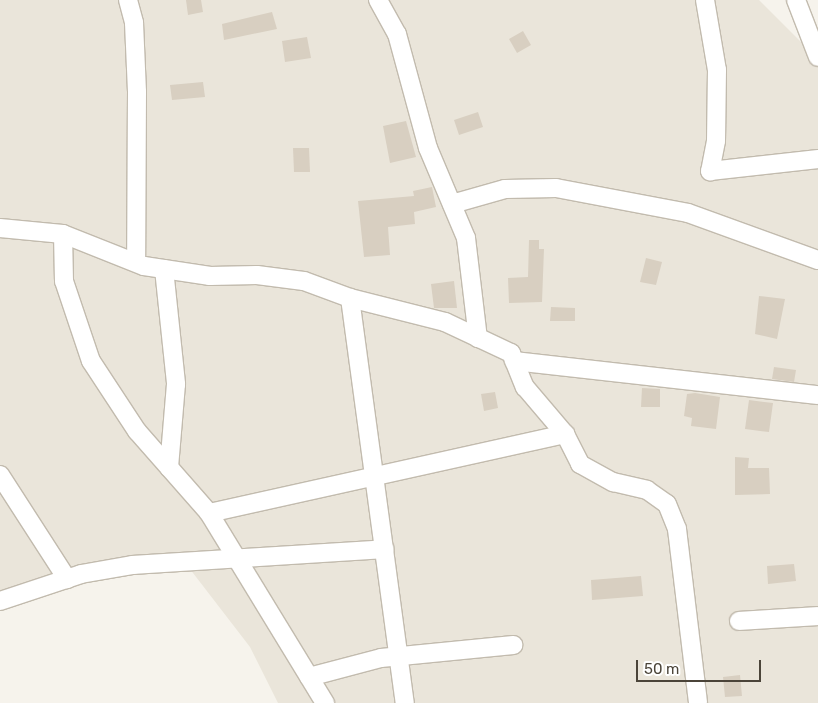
<!DOCTYPE html>
<html>
<head>
<meta charset="utf-8">
<style>
  body { margin:0 }
  #map { position:relative; width:818px; height:703px; overflow:hidden; background:#f6f3ec; font-family:Rubik,sans-serif }
  div>[style] { position:absolute }
  [style*='--x'] { left:calc(var(--x)*1px); top:calc(var(--y)*1px); width:calc(var(--w)*1px); rotate:calc(var(--a)*1deg) }
  .residential>* { inset:0; background:#eae5da }
  .building>* { inset:0; background:#d8cfc1 }
  .roads { filter:drop-shadow(1px 0 #c2bbae) drop-shadow(-1px 0 #c2bbae) drop-shadow(0 1px #c2bbae) drop-shadow(0 -1px #c2bbae) }
  .minor>* { height:18px; margin:-9px; padding:0 9px; transform-origin:9px; border-radius:9px; background:#fff }
  span { translate:-50% -50%; white-space:nowrap; text-align:center; line-height:1.15; -webkit-text-stroke:4px #fff; paint-order:stroke }
  .scale { position:absolute; left:636px; top:660px; width:125px; height:22px; box-sizing:border-box; border:2px solid #4b4439; border-top:0; padding-left:6px; font-size:15px; line-height:18px; white-space:nowrap; color:#4b4439; -webkit-text-stroke:4px #fff; paint-order:stroke }
</style>
</head>
<body>
<div id="map">
  <div class="residential">
    <i style="clip-path:polygon(0 0,759px 0,818px 59px,818px 703px,278px 703px,250px 647px,183px 560px,0 602px)"></i>
  </div>
  <div class="building">
    <i style="clip-path:polygon(186px 0,201px 0,203px 12px,188px 15px)"></i>
    <i style="clip-path:polygon(272px 12px,277px 29px,224px 40px,222px 24px)"></i>
    <i style="clip-path:polygon(523px 31px,531px 45px,517px 53px,509px 39px)"></i>
    <i style="clip-path:polygon(307px 37px,311px 58px,285px 62px,282px 41px)"></i>
    <i style="clip-path:polygon(203px 82px,205px 97px,172px 100px,170px 85px)"></i>
    <i style="clip-path:polygon(478px 112px,483px 127px,459px 135px,454px 120px)"></i>
    <i style="clip-path:polygon(406px 121px,416px 157px,390px 163px,383px 126px)"></i>
    <i style="clip-path:polygon(293px 148px,309px 148px,310px 172px,294px 172px)"></i>
    <i style="clip-path:polygon(432px 187px,436px 207px,414px 212px,415px 224px,388px 227px,390px 255px,364px 257px,358px 201px,414px 196px,413px 191px)"></i>
    <i style="clip-path:polygon(529px 240px,539px 240px,539px 249px,544px 249px,542px 302px,509px 303px,508px 278px,528px 277px)"></i>
    <i style="clip-path:polygon(646px 258px,662px 262px,656px 285px,640px 282px)"></i>
    <i style="clip-path:polygon(454px 281px,457px 308px,434px 308px,431px 284px)"></i>
    <i style="clip-path:polygon(759px 296px,785px 299px,777px 339px,755px 334px)"></i>
    <i style="clip-path:polygon(551px 307px,575px 308px,575px 321px,550px 321px)"></i>
    <i style="clip-path:polygon(774px 367px,796px 370px,794px 382px,772px 379px)"></i>
    <i style="clip-path:polygon(642px 388px,660px 389px,660px 407px,641px 407px)"></i>
    <i style="clip-path:polygon(495px 392px,498px 408px,484px 411px,481px 394px)"></i>
    <i style="clip-path:polygon(695px 393px,720px 397px,716px 429px,691px 426px,692px 418px,684px 416px,687px 394px)"></i>
    <i style="clip-path:polygon(749px 400px,773px 403px,769px 432px,745px 429px)"></i>
    <i style="clip-path:polygon(735px 457px,749px 458px,748px 468px,769px 468px,770px 494px,735px 495px)"></i>
    <i style="clip-path:polygon(794px 564px,796px 581px,768px 584px,767px 566px)"></i>
    <i style="clip-path:polygon(641px 576px,643px 596px,592px 600px,591px 580px)"></i>
    <i style="clip-path:polygon(740px 675px,742px 696px,725px 697px,723px 677px)"></i>
  </div>
  <div class="roads">
    <div class="minor">
      <i style="--x:128;--y:0;--w:24;--a:75"></i>
      <i style="--x:134;--y:23;--w:69;--a:87.5"></i>
      <i style="--x:137;--y:92;--w:170;--a:90.3"></i>
      <i style="--x:378;--y:0;--w:39;--a:61"></i>
      <i style="--x:397;--y:34;--w:118;--a:74.8"></i>
      <i style="--x:428;--y:148;--w:98;--a:67.1"></i>
      <i style="--x:466;--y:238;--w:101;--a:83.2"></i>
      <i style="--x:705;--y:0;--w:71;--a:80.3"></i>
      <i style="--x:717;--y:70;--w:71;--a:90.8"></i>
      <i style="--x:716;--y:141;--w:31;--a:101"></i>
      <i style="--x:710;--y:171;--w:109;--a:-6.3"></i>
      <i style="--x:796;--y:0;--w:61;--a:68.9"></i>
      <i style="--x:452;--y:204;--w:55;--a:-15.8"></i>
      <i style="--x:505;--y:189;--w:51;--a:-1.1"></i>
      <i style="--x:556;--y:188;--w:134;--a:10.7"></i>
      <i style="--x:688;--y:213;--w:138;--a:19.9"></i>
      <i style="--x:0;--y:228;--w:63;--a:5.4"></i>
      <i style="--x:63;--y:234;--w:87;--a:21.6"></i>
      <i style="--x:144;--y:266;--w:67;--a:8.6"></i>
      <i style="--x:210;--y:276;--w:47;--a:-1.2"></i>
      <i style="--x:257;--y:275;--w:47;--a:7.3"></i>
      <i style="--x:304;--y:281;--w:49;--a:20.3"></i>
      <i style="--x:350;--y:298;--w:98;--a:14.2"></i>
      <i style="--x:445;--y:322;--w:73;--a:25.2"></i>
      <i style="--x:511;--y:353;--w:37;--a:68"></i>
      <i style="--x:525;--y:387;--w:62;--a:49.6"></i>
      <i style="--x:565;--y:434;--w:34;--a:63"></i>
      <i style="--x:580;--y:464;--w:38;--a:29"></i>
      <i style="--x:613;--y:482;--w:35;--a:13"></i>
      <i style="--x:647;--y:490;--w:24;--a:35"></i>
      <i style="--x:667;--y:504;--w:27;--a:68"></i>
      <i style="--x:677;--y:529;--w:175;--a:83.1"></i>
      <i style="--x:63;--y:234;--w:47;--a:88.8"></i>
      <i style="--x:64;--y:281;--w:84;--a:71.4"></i>
      <i style="--x:91;--y:361;--w:84;--a:56.7"></i>
      <i style="--x:137;--y:431;--w:109;--a:48.7"></i>
      <i style="--x:209;--y:513;--w:223;--a:58.6"></i>
      <i style="--x:164;--y:269;--w:116;--a:84"></i>
      <i style="--x:176;--y:384;--w:84;--a:94.8"></i>
      <i style="--x:350;--y:298;--w:409;--a:82.3"></i>
      <i style="--x:514;--y:361;--w:306;--a:6.4"></i>
      <i style="--x:0;--y:475;--w:124;--a:57.2"></i>
      <i style="--x:209;--y:513;--w:365;--a:-12.5"></i>
      <i style="--x:0;--y:601;--w:85;--a:-18.4"></i>
      <i style="--x:81;--y:574;--w:53;--a:-9.8"></i>
      <i style="--x:133;--y:565;--w:252;--a:-3.6"></i>
      <i style="--x:739;--y:621;--w:79;--a:-3.6"></i>
      <i style="--x:309;--y:677;--w:74;--a:-14.8"></i>
      <i style="--x:381;--y:658;--w:133;--a:-5.6"></i>
    </div>
  </div>
  <div class="scale">50 m</div>
</div>
</body>
</html>
